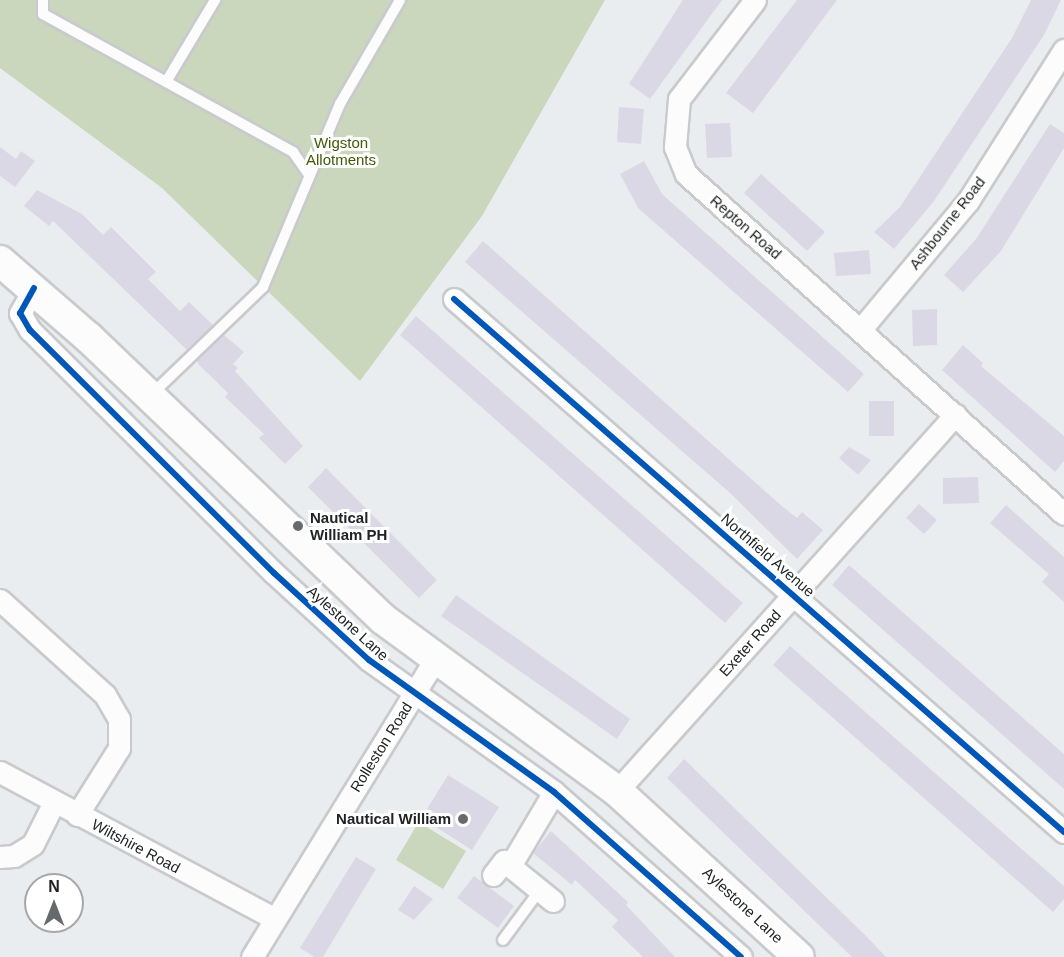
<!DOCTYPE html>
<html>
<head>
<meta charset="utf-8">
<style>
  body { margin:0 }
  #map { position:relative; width:1064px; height:957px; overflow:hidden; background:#eaedf0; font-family:Helvetica,sans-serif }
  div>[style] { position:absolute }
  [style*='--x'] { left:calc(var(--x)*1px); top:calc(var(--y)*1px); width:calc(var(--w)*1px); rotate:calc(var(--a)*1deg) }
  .green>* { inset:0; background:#cad7bc }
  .building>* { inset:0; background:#dad8e5 }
  .roads { filter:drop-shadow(2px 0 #c8cacd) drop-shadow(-2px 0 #c8cacd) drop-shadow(0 2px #c8cacd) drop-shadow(0 -2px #c8cacd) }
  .lane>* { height:10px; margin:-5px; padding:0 5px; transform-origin:5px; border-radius:5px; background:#fcfcfd }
  .street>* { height:21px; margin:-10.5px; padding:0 10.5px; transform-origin:10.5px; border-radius:10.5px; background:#fcfcfd }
  .secondary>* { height:30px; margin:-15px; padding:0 15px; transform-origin:15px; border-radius:15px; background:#fcfcfd }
  .cycleway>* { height:6px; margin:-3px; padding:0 3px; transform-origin:3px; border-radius:3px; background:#0057b8 }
  .dots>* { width:16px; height:16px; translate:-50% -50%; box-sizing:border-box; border:3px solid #fff; border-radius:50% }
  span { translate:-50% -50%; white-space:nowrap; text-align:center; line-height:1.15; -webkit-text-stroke:6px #fff; paint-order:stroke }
  .park-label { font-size:15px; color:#415a07 }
  .street-label { font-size:15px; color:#212426 }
  .poi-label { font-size:15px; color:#212426; font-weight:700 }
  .left { translate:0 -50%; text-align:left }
  .right { translate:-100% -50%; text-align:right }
  .north { position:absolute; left:24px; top:873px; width:60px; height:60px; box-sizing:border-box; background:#fff; border:2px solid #a6a7a8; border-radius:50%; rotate:0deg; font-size:16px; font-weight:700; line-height:24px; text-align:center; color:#212426 }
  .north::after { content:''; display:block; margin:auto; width:21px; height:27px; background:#676a6d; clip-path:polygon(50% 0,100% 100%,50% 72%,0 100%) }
</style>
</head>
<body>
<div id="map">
  <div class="green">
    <i style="clip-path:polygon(0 0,605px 0,482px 216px,360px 381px,162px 188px,0 68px)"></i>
    <i style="clip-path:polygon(424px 813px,430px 817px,425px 826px,466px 851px,443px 889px,396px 860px)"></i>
  </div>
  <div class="building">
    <i style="clip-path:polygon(683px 0,722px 0,650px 99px,629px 84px)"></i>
    <i style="clip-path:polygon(797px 0,837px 0,753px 113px,726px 93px)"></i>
    <i style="clip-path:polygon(1031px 0,1061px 0,1044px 35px,934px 201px,894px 249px,874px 232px,900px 207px,1012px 38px)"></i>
    <i style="clip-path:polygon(619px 107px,644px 109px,641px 144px,617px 142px)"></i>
    <i style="clip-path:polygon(730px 123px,732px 157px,707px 158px,705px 124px)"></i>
    <i style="clip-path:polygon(1050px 124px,1064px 133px,1064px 148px,1001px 251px,963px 292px,944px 275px,976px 239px)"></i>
    <i style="clip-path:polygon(0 147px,16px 159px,21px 151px,35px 161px,15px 187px,0 176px)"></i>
    <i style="clip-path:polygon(644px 161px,662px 194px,864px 374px,848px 392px,638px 208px,620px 174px)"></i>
    <i style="clip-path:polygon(761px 174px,825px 232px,807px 251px,744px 193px)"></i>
    <i style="clip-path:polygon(37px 190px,82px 214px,103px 235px,111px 227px,156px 272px,148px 279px,180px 311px,189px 302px,213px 325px,187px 350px,53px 221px,49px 226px,24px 206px)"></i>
    <i style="clip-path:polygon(483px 241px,783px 507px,797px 518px,802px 512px,823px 530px,797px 559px,730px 493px,465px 262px)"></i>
    <i style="clip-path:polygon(869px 250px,871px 274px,836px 276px,834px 253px)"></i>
    <i style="clip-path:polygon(937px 309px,937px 345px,913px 346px,912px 310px)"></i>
    <i style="clip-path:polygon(416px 316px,743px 603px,725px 623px,400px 335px)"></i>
    <i style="clip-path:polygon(224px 335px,244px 352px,233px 364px,238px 368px,235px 371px,303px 446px,285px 464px,259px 438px,264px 434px,225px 397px,228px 393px,199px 365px,197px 361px)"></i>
    <i style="clip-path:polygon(963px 345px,983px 363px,981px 366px,1064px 436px,1064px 461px,1055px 472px,942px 370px)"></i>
    <i style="clip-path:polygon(869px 401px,894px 401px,894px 436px,869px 436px)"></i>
    <i style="clip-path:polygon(849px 447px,871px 460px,858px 475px,839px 458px)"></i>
    <i style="clip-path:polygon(326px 468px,437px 580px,419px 598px,308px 487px)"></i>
    <i style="clip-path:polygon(978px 477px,979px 503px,943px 504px,943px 478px)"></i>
    <i style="clip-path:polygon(919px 504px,937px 520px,924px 534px,906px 518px)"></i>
    <i style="clip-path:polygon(1006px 505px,1064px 557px,1064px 602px,1042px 582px,1049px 574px,990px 523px)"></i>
    <i style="clip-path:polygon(849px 565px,1064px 754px,1064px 789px,832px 585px)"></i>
    <i style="clip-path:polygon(456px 595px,630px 719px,617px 739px,441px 616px)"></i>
    <i style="clip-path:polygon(790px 646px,1064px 886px,1064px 899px,1053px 912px,773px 665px)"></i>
    <i style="clip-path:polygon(684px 759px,867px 937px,886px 957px,852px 957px,706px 816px,667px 778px)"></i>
    <i style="clip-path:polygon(448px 775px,499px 807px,472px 850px,431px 824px,437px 814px,427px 809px)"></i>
    <i style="clip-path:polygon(551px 831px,628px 902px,626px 905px,675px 957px,643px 957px,612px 927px,618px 920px,575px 880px,572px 885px,533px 853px)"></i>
    <i style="clip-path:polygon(356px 857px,376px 869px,323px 957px,315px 957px,300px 948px)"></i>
    <i style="clip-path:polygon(474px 876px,514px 906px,498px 928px,457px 898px)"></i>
    <i style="clip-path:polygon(414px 886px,433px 899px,414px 920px,398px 910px)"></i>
  </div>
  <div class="roads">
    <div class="lane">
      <i style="--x:43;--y:0;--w:14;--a:90"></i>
      <i style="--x:43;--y:14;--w:286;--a:28.9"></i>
      <i style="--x:293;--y:152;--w:29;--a:55"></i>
      <i style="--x:166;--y:82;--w:96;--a:-59.1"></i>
      <i style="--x:152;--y:394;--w:154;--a:-43.9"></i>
      <i style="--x:263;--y:287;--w:199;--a:-67.2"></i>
      <i style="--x:340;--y:104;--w:120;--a:-60"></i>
      <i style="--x:503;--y:940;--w:62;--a:-53.5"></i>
    </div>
    <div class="street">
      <i style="--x:755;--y:0;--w:125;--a:127.5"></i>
      <i style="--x:679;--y:99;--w:48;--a:94.8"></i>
      <i style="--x:675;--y:147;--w:29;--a:68"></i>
      <i style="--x:686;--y:174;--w:508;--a:41.97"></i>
      <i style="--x:34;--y:288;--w:29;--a:119"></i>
      <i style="--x:20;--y:313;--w:20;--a:60"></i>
      <i style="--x:30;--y:330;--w:344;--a:44.9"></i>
      <i style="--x:274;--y:573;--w:129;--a:42.5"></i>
      <i style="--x:369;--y:660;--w:227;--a:35.5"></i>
      <i style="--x:554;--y:792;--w:249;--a:41.4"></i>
      <i style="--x:454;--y:299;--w:810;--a:41.15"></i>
      <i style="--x:861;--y:329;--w:167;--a:-50.1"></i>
      <i style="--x:968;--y:201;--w:179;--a:-57.6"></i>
      <i style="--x:0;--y:600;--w:142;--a:42.1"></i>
      <i style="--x:105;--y:695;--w:28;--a:60"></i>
      <i style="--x:119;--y:719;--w:29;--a:90"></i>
      <i style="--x:119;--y:748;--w:79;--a:122.1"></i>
      <i style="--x:0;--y:772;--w:310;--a:28.1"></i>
      <i style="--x:617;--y:791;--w:506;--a:-48.05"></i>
      <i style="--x:0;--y:857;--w:14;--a:-4"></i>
      <i style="--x:14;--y:856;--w:22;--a:-32"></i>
      <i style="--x:33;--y:844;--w:47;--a:-63.4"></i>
      <i style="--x:493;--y:875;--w:18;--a:-52"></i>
      <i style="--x:504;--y:861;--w:8;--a:40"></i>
      <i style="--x:553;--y:901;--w:55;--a:-140.9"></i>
      <i style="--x:510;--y:866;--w:86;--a:-59.3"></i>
      <i style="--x:252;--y:957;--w:349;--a:-58.4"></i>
    </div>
    <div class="secondary">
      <i style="--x:0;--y:261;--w:118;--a:40.9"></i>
      <i style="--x:89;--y:338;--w:407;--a:43.7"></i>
      <i style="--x:383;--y:619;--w:290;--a:36.3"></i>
      <i style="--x:617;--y:791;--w:246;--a:42.4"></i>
    </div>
  </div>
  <div class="cycleway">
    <i style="--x:34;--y:288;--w:29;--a:119"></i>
    <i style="--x:20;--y:313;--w:20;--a:60"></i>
    <i style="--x:30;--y:330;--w:344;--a:44.9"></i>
    <i style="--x:274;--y:573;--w:129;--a:42.5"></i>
    <i style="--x:369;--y:660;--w:227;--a:35.5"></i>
    <i style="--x:554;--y:792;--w:249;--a:41.4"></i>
    <i style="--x:454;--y:299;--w:810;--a:41.15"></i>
  </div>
  <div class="dots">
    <i style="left:298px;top:526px;background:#676a6d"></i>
    <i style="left:463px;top:819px;background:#676a6d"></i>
  </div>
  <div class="park-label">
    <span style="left:341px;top:151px">Wigston<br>Allotments</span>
  </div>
  <div class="street-label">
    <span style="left:947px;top:223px;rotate:-52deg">Ashbourne Road</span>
    <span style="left:746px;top:227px;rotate:41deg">Repton Road</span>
    <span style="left:768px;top:555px;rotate:41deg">Northfield Avenue</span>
    <span style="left:348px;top:623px;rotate:42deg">Aylestone Lane</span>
    <span style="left:750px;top:643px;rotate:-48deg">Exeter Road</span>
    <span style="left:381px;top:747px;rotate:-58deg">Rolleston Road</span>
    <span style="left:136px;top:846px;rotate:28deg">Wiltshire Road</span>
    <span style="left:743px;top:905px;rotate:43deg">Aylestone Lane</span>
  </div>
  <div class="poi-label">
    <span class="left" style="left:310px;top:526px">Nautical<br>William PH</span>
    <span class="right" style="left:451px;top:819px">Nautical William</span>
  </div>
  <div class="north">N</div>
</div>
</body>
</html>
